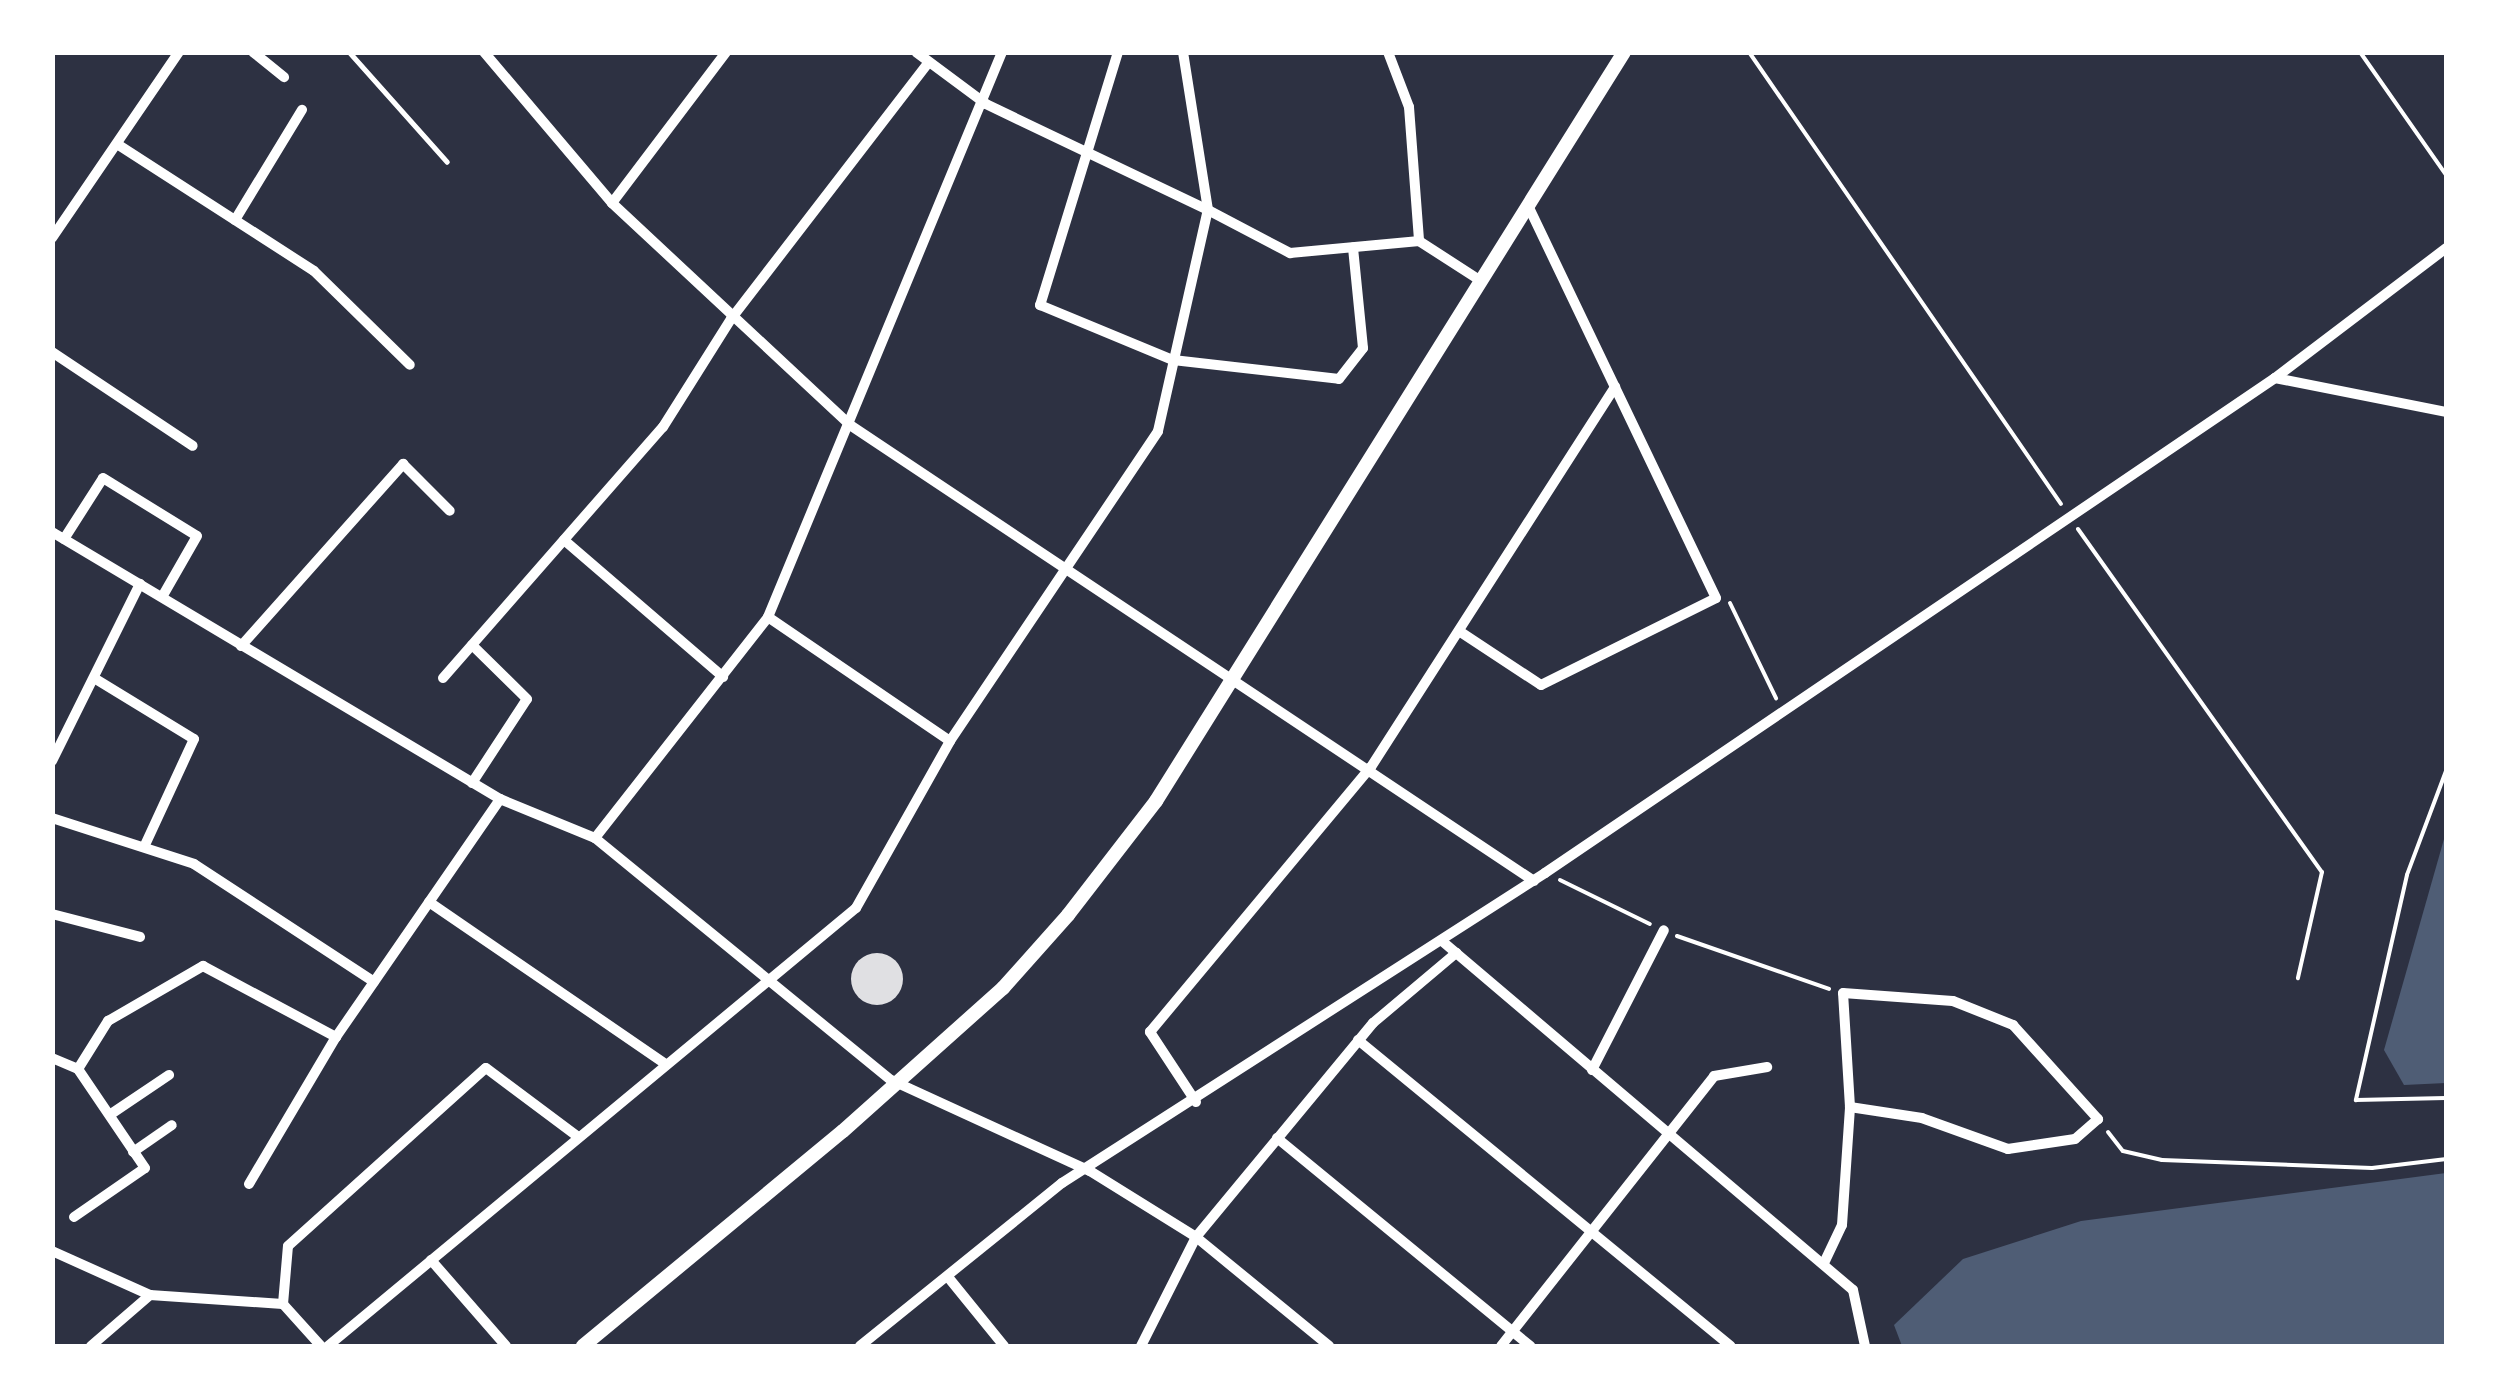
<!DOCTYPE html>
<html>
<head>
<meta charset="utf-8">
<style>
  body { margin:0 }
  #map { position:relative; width:2499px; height:1399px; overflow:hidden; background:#2d3142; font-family:"Noto Sans",sans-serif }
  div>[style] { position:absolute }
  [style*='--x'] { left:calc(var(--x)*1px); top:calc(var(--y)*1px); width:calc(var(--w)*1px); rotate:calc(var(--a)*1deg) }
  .water>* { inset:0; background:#4f5d75 }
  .building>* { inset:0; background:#e0e0e3 }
  .round { border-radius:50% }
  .path>* { height:4px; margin:-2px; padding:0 2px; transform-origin:2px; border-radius:2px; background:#fff }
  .service>* { height:5px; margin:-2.5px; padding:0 2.5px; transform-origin:2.5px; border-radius:2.5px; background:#fff }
  .minor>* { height:10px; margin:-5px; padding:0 5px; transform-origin:5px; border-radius:5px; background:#fff }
  .tertiary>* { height:14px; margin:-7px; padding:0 7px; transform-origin:7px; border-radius:7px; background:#fff }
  span { translate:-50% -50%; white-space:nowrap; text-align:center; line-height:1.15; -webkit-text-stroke:10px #fff; paint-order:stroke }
  .frame { position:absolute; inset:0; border:55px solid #fff; pointer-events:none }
</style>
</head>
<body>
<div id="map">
  <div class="water">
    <i style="clip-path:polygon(2446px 832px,2446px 1083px,2404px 1085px,2384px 1050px)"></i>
    <i style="clip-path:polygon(2446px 1173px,2446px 1346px,1902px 1346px,1894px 1325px,1963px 1259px,2081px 1221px)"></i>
  </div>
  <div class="building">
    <i class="round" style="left:851px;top:953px;width:52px;height:52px"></i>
  </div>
  <div class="path">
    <i style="--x:1749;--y:52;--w:549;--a:55.38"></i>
    <i style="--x:2360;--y:52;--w:150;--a:55"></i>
    <i style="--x:2078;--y:529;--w:421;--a:54.6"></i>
    <i style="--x:2322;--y:872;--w:109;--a:102.8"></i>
    <i style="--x:1730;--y:603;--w:106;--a:64.2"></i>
    <i style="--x:2446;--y:771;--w:111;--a:110.6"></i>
    <i style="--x:2407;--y:875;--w:231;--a:102.8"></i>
    <i style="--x:2356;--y:1100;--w:90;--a:-1.3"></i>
    <i style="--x:1560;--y:880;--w:100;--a:26.1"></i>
    <i style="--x:1677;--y:936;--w:161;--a:19.2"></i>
    <i style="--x:2108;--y:1132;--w:24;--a:52"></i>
    <i style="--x:2123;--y:1151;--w:40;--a:13"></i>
    <i style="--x:2162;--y:1160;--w:210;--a:2.2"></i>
    <i style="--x:2372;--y:1168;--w:75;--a:-6.9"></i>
  </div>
  <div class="service">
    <i style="--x:349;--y:52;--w:147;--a:48.3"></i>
  </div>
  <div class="minor">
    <i style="--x:253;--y:52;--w:40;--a:39"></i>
    <i style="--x:484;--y:52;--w:198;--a:49.7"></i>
    <i style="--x:612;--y:203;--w:325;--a:43"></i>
    <i style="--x:850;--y:425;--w:822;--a:33.69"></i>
    <i style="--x:1118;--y:52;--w:265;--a:107.1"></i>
    <i style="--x:1040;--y:305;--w:144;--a:22.5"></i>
    <i style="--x:1173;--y:360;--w:167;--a:6.5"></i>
    <i style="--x:1339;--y:379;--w:39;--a:-52"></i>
    <i style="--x:1363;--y:348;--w:101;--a:-95.7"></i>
    <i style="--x:1183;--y:52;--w:160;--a:81"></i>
    <i style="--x:1208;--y:210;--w:93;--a:27.7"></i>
    <i style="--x:1290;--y:253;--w:130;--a:-5.3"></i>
    <i style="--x:1419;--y:241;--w:74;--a:32.8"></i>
    <i style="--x:1388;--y:52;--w:59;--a:69.1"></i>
    <i style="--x:1409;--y:107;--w:134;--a:85.7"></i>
    <i style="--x:117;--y:144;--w:234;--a:32.8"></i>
    <i style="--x:314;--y:271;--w:134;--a:44.4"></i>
    <i style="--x:612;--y:203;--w:189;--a:-52.9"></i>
    <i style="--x:235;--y:220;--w:129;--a:-58.7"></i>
    <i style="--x:52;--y:238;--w:225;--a:-55.7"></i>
    <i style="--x:52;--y:352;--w:169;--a:33.7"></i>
    <i style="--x:2275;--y:378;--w:174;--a:11.2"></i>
    <i style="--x:52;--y:532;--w:522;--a:30.79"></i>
    <i style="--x:500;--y:799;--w:103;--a:22.3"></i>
    <i style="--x:595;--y:838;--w:382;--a:39.3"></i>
    <i style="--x:891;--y:1080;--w:219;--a:24.6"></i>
    <i style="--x:1090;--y:1171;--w:125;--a:31.9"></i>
    <i style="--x:1196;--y:1237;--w:172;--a:39.3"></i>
    <i style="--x:64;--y:539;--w:72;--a:-57.4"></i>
    <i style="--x:103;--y:478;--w:110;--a:31.7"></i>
    <i style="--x:197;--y:536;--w:70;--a:119.8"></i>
    <i style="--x:564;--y:540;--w:210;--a:40.7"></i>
    <i style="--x:768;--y:617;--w:220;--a:34.3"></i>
    <i style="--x:1459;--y:631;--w:98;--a:33.4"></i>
    <i style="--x:1541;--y:685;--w:195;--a:-26.4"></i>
    <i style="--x:1716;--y:598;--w:435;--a:-115.6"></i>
    <i style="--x:241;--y:646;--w:244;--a:-48.3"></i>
    <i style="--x:403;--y:464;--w:66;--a:45"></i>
    <i style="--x:94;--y:678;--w:117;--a:31.4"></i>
    <i style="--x:194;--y:739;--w:119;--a:114.8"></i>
    <i style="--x:443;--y:678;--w:334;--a:-48.8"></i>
    <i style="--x:663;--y:427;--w:128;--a:-57.8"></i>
    <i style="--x:731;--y:319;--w:324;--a:-52.4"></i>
    <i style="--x:52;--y:761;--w:198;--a:-63.6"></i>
    <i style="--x:472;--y:783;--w:100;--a:-56.8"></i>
    <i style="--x:527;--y:699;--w:77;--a:-135.5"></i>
    <i style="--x:52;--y:818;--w:149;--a:17.9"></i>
    <i style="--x:194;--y:864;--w:215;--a:33.2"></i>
    <i style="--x:595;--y:838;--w:281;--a:-51.9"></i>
    <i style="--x:768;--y:617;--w:612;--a:-67.5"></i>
    <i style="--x:429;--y:902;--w:285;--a:34.4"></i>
    <i style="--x:52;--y:914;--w:91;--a:14.6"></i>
    <i style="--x:1442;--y:941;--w:539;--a:40.34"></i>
    <i style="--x:1853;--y:1290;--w:57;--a:77.9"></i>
    <i style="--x:1358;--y:1040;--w:482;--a:39.4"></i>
    <i style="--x:52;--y:1058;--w:28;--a:23"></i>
    <i style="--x:78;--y:1069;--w:57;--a:-58"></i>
    <i style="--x:108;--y:1021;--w:110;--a:-30.1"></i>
    <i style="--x:203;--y:966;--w:151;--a:28.1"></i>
    <i style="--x:336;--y:1037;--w:289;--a:-55.4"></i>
    <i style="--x:1592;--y:1070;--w:157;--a:-62.8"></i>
    <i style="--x:1196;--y:1102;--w:84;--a:-123.3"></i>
    <i style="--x:1150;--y:1032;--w:345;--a:-50.2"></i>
    <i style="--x:1371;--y:767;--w:452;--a:-57.3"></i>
    <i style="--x:111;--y:1114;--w:70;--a:-33.9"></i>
    <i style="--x:1277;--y:1138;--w:328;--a:39.4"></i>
    <i style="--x:133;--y:1152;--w:47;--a:-34.7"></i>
    <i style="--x:249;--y:1184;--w:171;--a:-59.4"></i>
    <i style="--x:74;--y:1217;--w:86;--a:-34.6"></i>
    <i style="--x:145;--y:1168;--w:120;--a:-124.1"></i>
    <i style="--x:52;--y:1251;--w:107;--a:24.2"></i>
    <i style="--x:431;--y:1260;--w:114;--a:48.9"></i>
    <i style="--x:1824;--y:1263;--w:42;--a:-64.7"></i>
    <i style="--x:1842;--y:1225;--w:118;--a:-86.1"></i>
    <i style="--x:1850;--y:1107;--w:114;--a:-93.5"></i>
    <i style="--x:1843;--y:993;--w:110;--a:4.2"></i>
    <i style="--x:1953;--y:1001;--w:65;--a:21.8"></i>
    <i style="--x:2013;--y:1025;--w:127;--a:47.9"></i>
    <i style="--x:2098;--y:1119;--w:30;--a:139"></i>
    <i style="--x:2075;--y:1139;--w:68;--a:171.5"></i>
    <i style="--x:2008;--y:1149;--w:91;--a:-160.2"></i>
    <i style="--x:1922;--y:1118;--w:73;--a:-171.3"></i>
    <i style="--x:948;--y:1277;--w:89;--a:50.9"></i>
    <i style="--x:283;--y:1304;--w:58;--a:-85.1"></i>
    <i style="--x:288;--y:1246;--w:266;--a:-42"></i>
    <i style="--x:486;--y:1068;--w:114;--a:36.8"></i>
    <i style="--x:91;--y:1346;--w:78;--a:-40.8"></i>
    <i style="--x:150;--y:1295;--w:133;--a:3.9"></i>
    <i style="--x:283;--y:1304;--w:57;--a:47.9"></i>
    <i style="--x:328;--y:1346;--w:686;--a:-39.68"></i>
    <i style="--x:856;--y:908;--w:192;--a:-60.6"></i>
    <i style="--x:950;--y:741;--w:373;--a:-56.1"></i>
    <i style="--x:1158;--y:431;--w:227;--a:-77.3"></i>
    <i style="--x:1208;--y:210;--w:246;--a:-154.5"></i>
    <i style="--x:986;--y:104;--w:87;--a:-143.4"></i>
    <i style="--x:860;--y:1346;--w:260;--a:-38.9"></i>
    <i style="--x:1062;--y:1183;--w:574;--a:-32.69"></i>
    <i style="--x:1545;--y:873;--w:882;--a:-34.14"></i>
    <i style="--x:2275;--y:378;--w:215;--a:-37.2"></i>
    <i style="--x:1141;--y:1346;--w:122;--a:-63.2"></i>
    <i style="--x:1196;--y:1237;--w:278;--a:-50.4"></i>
    <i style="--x:1373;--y:1023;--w:109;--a:-40.1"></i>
    <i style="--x:1501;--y:1346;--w:344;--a:-51.7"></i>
    <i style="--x:1714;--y:1076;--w:54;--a:-9.6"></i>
  </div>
  <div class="tertiary">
    <i style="--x:583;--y:1346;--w:337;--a:-39.6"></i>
    <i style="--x:843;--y:1131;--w:215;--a:-41.8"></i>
    <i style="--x:1003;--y:988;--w:98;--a:-48.3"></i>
    <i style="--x:1068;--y:915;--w:144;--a:-52.3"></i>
    <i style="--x:1156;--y:801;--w:883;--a:-58"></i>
  </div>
  <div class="frame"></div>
</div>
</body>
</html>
